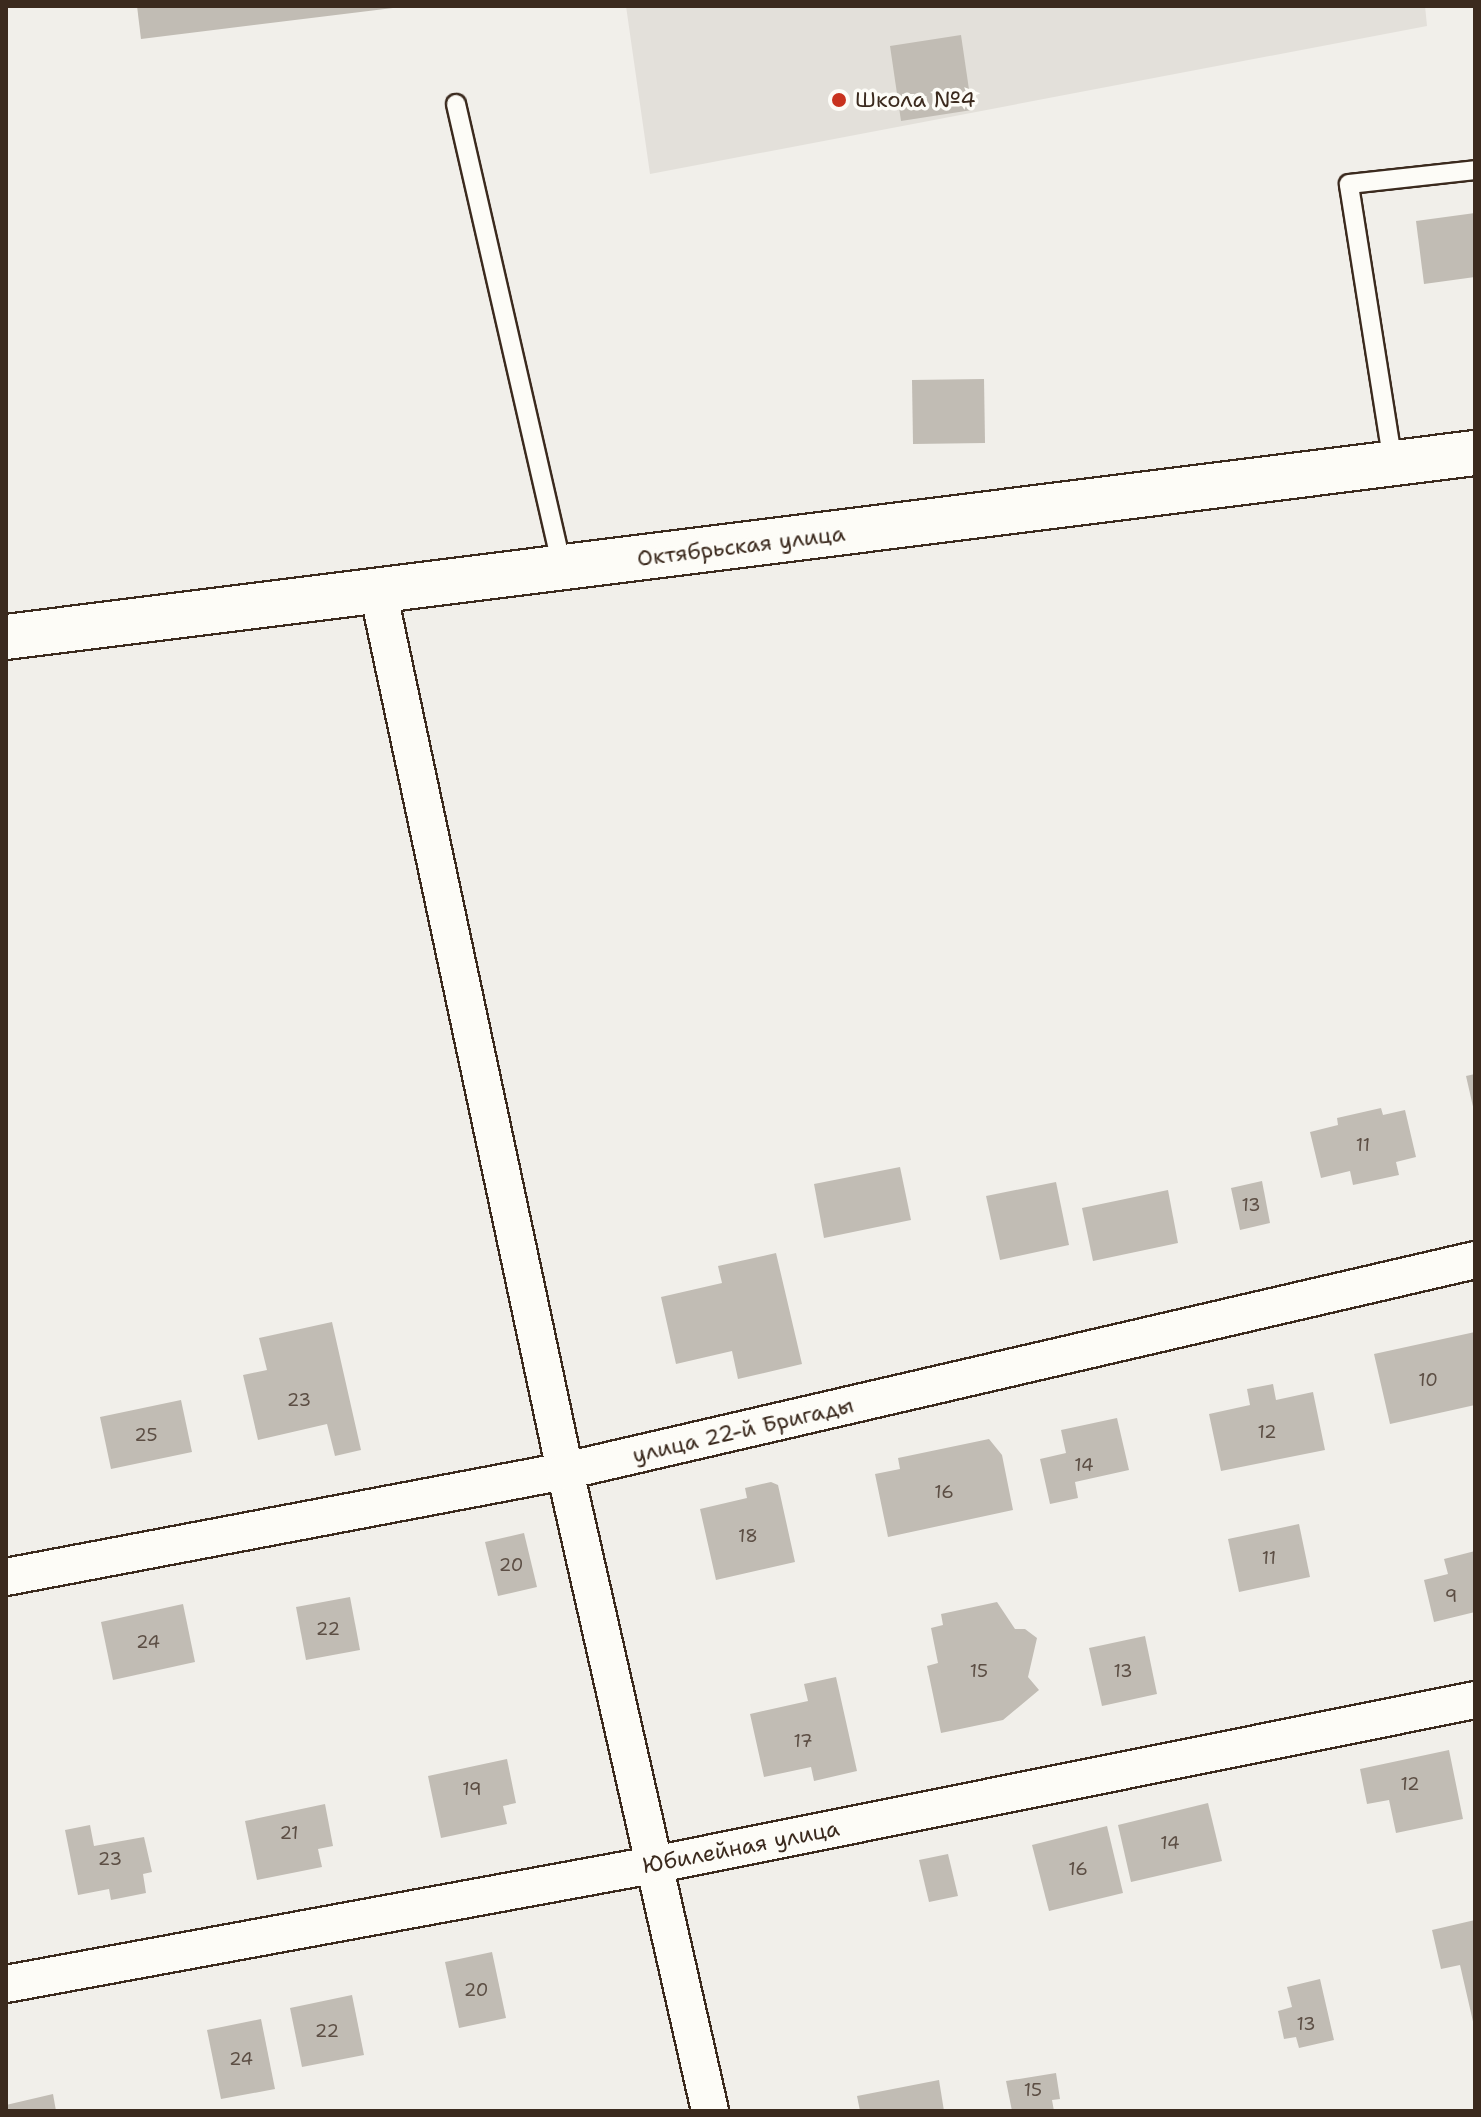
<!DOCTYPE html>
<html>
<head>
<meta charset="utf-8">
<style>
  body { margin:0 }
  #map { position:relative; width:1481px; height:2117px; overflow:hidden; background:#f1efea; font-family:"Shantell Sans",sans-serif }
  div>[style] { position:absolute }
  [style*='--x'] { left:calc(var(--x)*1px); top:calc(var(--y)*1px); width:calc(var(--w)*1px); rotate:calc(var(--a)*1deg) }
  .built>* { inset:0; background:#e3e0da }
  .building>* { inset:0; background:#c1bcb4 }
  .roads { filter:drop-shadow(2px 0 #3b2a1e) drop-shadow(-2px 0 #3b2a1e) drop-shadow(0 2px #3b2a1e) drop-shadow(0 -2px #3b2a1e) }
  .service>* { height:18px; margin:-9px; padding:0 9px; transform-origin:9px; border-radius:9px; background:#fdfcf7 }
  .minor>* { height:36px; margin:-18px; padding:0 18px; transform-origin:18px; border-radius:18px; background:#fdfcf7 }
  .secondary>* { height:44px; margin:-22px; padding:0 22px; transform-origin:22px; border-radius:22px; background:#fdfcf7 }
  .dots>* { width:22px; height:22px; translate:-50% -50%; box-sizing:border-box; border:4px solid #fdfcf7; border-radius:50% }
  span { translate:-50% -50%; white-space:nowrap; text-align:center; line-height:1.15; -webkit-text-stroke:7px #fdfcf7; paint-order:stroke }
  .number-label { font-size:18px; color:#5c4e44 }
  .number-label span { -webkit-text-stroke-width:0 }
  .poi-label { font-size:22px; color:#3b2a1e }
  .left { translate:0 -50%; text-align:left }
  .street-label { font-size:22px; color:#3b2a1e }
  .frame { position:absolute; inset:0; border:8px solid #3b2a1e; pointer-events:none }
</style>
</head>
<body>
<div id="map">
  <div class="built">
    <i style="clip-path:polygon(626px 6px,1425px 6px,1427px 26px,650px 174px)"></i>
  </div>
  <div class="building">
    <i style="clip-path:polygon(137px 6px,393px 6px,393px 8px,141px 39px)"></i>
    <i style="clip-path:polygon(961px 35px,972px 110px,901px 121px,890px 46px)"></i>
    <i style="clip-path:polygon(1475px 213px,1475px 277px,1424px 284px,1416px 221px)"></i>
    <i style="clip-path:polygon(984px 379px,985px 443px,913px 444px,912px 380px)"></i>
    <i style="clip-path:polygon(1475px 1074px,1475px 1111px,1474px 1111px,1466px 1076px)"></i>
    <i style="clip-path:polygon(1381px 1108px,1383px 1115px,1405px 1110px,1416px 1157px,1396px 1162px,1399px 1175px,1353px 1185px,1350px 1171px,1321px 1178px,1310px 1132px,1338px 1125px,1337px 1118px)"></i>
    <i style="clip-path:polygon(900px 1167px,911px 1220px,824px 1238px,814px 1184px)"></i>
    <i style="clip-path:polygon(1262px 1181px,1270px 1223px,1240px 1230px,1231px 1188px)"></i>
    <i style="clip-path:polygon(1056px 1182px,1069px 1245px,1000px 1260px,986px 1196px)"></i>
    <i style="clip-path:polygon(1168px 1190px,1178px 1243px,1093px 1261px,1082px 1208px)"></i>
    <i style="clip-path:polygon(776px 1253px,802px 1364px,738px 1379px,732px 1351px,676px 1364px,661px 1297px,722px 1283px,718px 1266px)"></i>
    <i style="clip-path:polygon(332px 1322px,361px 1450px,335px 1456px,327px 1424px,258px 1440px,243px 1375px,267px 1370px,259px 1338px)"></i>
    <i style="clip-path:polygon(1475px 1332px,1475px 1405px,1390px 1424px,1374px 1354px)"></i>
    <i style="clip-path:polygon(1273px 1384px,1276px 1400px,1313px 1392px,1325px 1450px,1221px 1471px,1209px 1414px,1250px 1405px,1247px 1389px)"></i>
    <i style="clip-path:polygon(181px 1400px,192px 1452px,111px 1469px,100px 1417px)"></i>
    <i style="clip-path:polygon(1117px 1418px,1129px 1470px,1075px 1482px,1078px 1498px,1050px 1504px,1040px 1459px,1066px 1453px,1061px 1430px)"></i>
    <i style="clip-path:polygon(989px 1439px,1002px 1455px,1013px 1510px,888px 1537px,875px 1474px,900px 1469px,898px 1458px)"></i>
    <i style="clip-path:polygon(771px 1482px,778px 1485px,795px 1562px,716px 1580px,700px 1509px,747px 1498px,745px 1488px)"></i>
    <i style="clip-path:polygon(1299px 1524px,1310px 1577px,1239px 1592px,1228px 1539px)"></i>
    <i style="clip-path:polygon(524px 1533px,537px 1587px,498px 1596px,485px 1542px)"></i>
    <i style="clip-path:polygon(1475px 1551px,1475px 1612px,1434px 1622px,1424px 1580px,1448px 1574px,1444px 1559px)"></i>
    <i style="clip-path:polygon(350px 1597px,360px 1650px,306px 1660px,296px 1607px)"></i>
    <i style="clip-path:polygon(997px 1602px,1015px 1629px,1025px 1629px,1037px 1638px,1028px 1677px,1039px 1690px,1003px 1720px,941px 1733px,927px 1666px,938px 1663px,931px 1628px,943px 1625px,941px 1614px)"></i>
    <i style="clip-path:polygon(183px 1604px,195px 1662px,113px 1680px,101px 1622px)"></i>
    <i style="clip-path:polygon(1145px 1636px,1157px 1694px,1102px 1706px,1089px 1648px)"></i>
    <i style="clip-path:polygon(836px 1677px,857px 1771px,814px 1781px,811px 1767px,764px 1777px,750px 1714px,808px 1701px,804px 1684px)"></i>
    <i style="clip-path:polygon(1449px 1750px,1463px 1819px,1396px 1833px,1389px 1800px,1367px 1804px,1360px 1769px)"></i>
    <i style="clip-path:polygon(507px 1759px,516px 1803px,503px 1806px,507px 1824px,441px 1838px,428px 1776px)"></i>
    <i style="clip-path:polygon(1208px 1803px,1222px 1861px,1131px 1882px,1118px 1825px)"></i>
    <i style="clip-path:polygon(325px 1804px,333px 1846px,318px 1849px,322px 1867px,257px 1880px,245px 1821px)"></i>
    <i style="clip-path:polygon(90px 1825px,94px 1846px,144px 1837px,152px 1872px,143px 1874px,146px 1893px,111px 1900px,109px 1889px,78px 1895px,65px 1830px)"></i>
    <i style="clip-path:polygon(1107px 1826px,1123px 1893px,1049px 1911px,1032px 1845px)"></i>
    <i style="clip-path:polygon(948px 1854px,958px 1896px,929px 1902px,919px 1860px)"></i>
    <i style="clip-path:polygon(1475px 1920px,1475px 2026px,1474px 2026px,1460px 1965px,1441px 1969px,1432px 1930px)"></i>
    <i style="clip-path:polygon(492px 1952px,506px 2018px,459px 2028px,445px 1962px)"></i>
    <i style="clip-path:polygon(1320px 1979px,1334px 2040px,1299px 2048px,1296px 2037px,1284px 2039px,1278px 2011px,1292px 2007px,1287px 1987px)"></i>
    <i style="clip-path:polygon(352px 1995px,364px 2055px,302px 2067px,290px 2008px)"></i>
    <i style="clip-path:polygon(261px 2019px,275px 2089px,221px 2099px,207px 2030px)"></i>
    <i style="clip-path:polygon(1056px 2073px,1060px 2099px,1052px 2100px,1054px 2111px,1012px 2111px,1006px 2081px)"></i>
    <i style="clip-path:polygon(939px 2080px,944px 2111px,860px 2111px,857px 2096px)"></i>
    <i style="clip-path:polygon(53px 2094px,56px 2111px,6px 2111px,6px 2105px)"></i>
  </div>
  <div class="roads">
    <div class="service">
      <i style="--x:456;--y:104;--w:476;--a:77.1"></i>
      <i style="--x:1393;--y:463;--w:282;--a:-99"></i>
      <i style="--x:1349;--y:184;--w:127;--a:-6.3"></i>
    </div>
    <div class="minor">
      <i style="--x:378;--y:591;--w:900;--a:78"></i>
      <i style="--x:565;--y:1471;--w:656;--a:77.23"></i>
      <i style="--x:6;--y:1577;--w:569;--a:-10.74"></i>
      <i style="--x:565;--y:1471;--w:934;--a:-13.05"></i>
      <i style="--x:6;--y:1984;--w:663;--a:-10.43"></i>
      <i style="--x:658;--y:1864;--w:833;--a:-11.35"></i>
    </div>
    <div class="secondary">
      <i style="--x:6;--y:637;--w:1480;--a:-7.14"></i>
    </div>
  </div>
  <div class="dots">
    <i style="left:839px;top:100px;background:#c8321e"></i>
  </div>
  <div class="number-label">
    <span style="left:1363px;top:1145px">11</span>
    <span style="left:1251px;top:1205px">13</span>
    <span style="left:1428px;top:1380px">10</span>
    <span style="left:299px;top:1400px">23</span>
    <span style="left:1267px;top:1432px">12</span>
    <span style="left:146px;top:1435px">25</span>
    <span style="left:1084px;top:1465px">14</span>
    <span style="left:944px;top:1492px">16</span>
    <span style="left:748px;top:1536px">18</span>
    <span style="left:1269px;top:1558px">11</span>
    <span style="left:511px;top:1565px">20</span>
    <span style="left:1451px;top:1596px">9</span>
    <span style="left:328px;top:1629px">22</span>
    <span style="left:148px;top:1642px">24</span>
    <span style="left:979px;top:1671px">15</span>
    <span style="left:1123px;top:1671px">13</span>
    <span style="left:803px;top:1741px">17</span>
    <span style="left:1410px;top:1784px">12</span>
    <span style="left:472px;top:1789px">19</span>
    <span style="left:289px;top:1833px">21</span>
    <span style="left:1170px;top:1843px">14</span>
    <span style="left:110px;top:1859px">23</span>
    <span style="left:1078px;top:1869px">16</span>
    <span style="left:476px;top:1990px">20</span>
    <span style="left:1306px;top:2024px">13</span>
    <span style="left:327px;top:2031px">22</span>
    <span style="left:241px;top:2059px">24</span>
    <span style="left:1033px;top:2090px">15</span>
  </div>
  <div class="poi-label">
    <span class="left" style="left:855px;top:100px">Школа №4</span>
  </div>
  <div class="street-label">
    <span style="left:741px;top:546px;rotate:-7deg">Октябрьская улица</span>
    <span style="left:743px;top:1430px;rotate:-13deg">улица 22-й Бригады</span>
    <span style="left:741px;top:1847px;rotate:-11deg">Юбилейная улица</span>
  </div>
  <div class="frame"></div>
</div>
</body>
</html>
